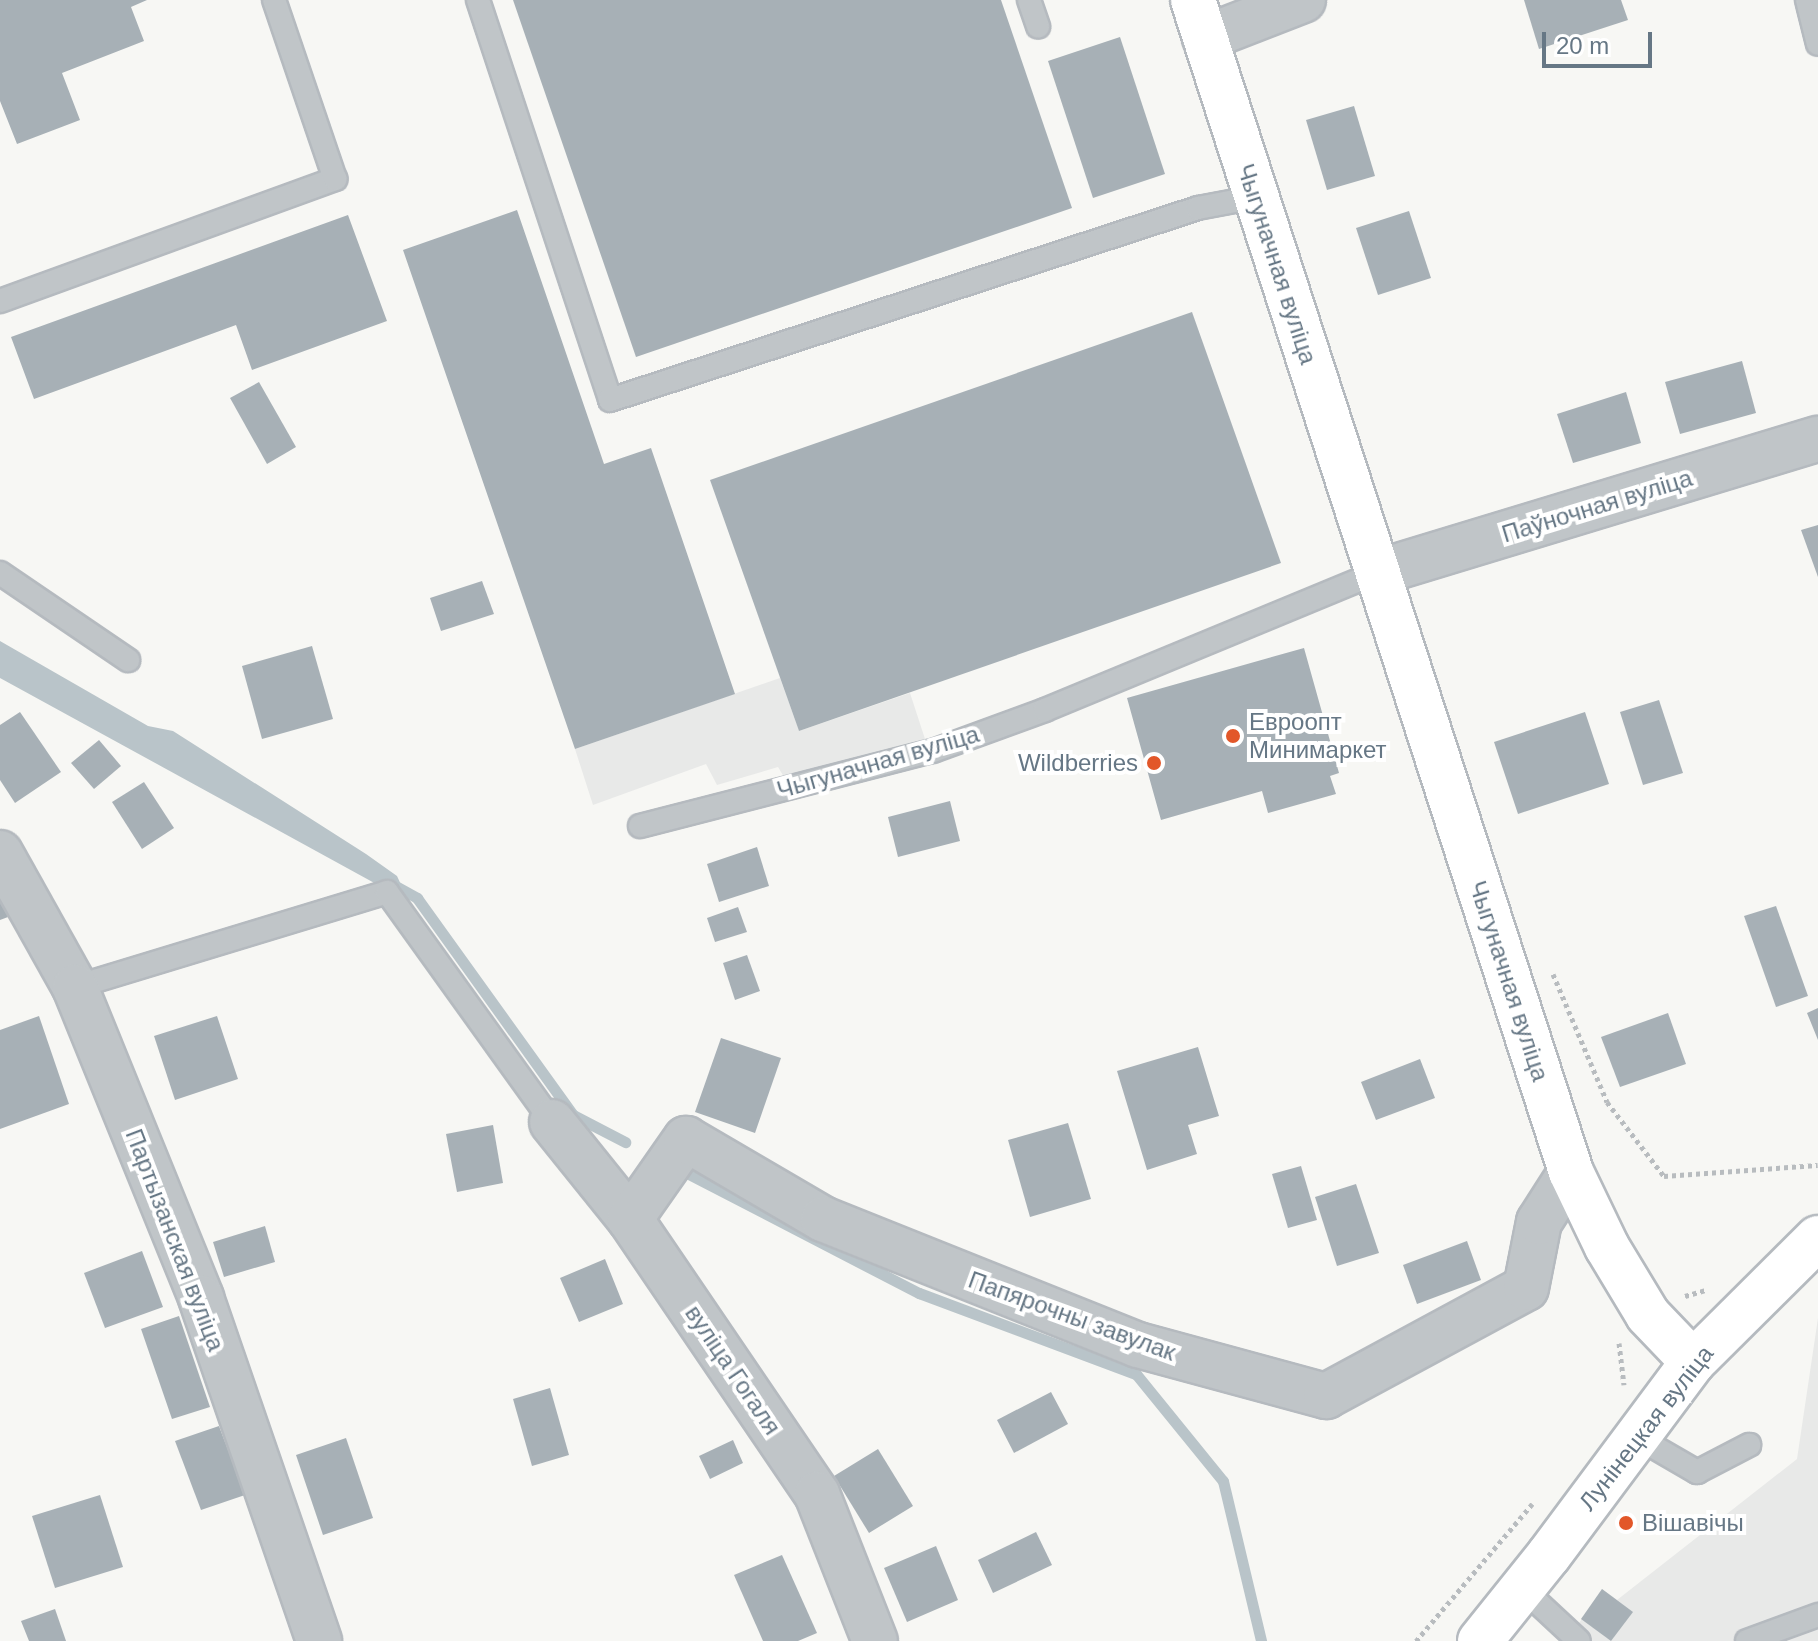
<!DOCTYPE html>
<html>
<head>
<meta charset="utf-8">
<style>
  body { margin:0 }
  #map { position:relative; width:1818px; height:1641px; overflow:hidden; background:#f7f7f4; font-family:Helvetica,sans-serif }
  div>[style] { position:absolute }
  [style*='--x'] { left:calc(var(--x)*1px); top:calc(var(--y)*1px); width:calc(var(--w)*1px); rotate:calc(var(--a)*1deg) }
  .built>* { inset:0; background:#e8e9e8 }
  .water>* { inset:0; background:#b9c4c9 }
  .stream>* { height:11px; margin:-5.5px; padding:0 5.5px; transform-origin:5.5px; border-radius:5.5px; background:#b9c4c9 }
  .building>* { inset:0; background:#a7b0b6 }
  .path>* { height:5px; margin-top:-2.5px; transform-origin:0; background:repeating-linear-gradient(90deg,#b8bcbf 0 4px,transparent 0 8px) }
  .roads { filter:drop-shadow(2px 0 #b5babf) drop-shadow(-2px 0 #b5babf) drop-shadow(0 2px #b5babf) drop-shadow(0 -2px #b5babf) }
  .lane>* { height:22px; margin:-11px; padding:0 11px; transform-origin:11px; border-radius:11px; background:#c0c5c8 }
  .street>* { height:44px; margin:-22px; padding:0 22px; transform-origin:22px; border-radius:22px; background:#c0c5c8 }
  .secondary>* { height:44px; margin:-22px; padding:0 22px; transform-origin:22px; border-radius:22px; background:#fff }
  .primary>* { height:44px; margin:-22px; padding:0 22px; transform-origin:22px; border-radius:22px; background:#fff }
  .dots>* { width:22px; height:22px; translate:-50% -50%; box-sizing:border-box; border:4px solid #fff; border-radius:50% }
  span { translate:-50% -50%; white-space:nowrap; text-align:center; line-height:1.15; -webkit-text-stroke:8px #fff; paint-order:stroke }
  .street-label { font-size:24px; color:#667785 }
  .poi-label { font-size:24px; color:#667785 }
  .left { translate:0 -50%; text-align:left }
  .right { translate:-100% -50%; text-align:right }
  .scale { position:absolute; left:1542px; top:32px; width:110px; height:36px; box-sizing:border-box; border:4px solid #667785; border-top:0; padding-left:10px; font-size:24px; line-height:28px; white-space:nowrap; color:#667785; -webkit-text-stroke:6px #fff; paint-order:stroke }
</style>
</head>
<body>
<div id="map">
  <div class="built">
    <i style="clip-path:polygon(780px 678px,799px 731px,910px 693px,925px 739px,787px 782px,778px 767px,717px 785px,706px 764px,593px 805px,575px 749px)"></i>
    <i style="clip-path:polygon(1818px 1318px,1818px 1641px,1567px 1641px,1602px 1589px,1617px 1600px,1797px 1459px)"></i>
  </div>
  <div class="water">
    <i style="clip-path:polygon(0 641px,148px 726px,173px 731px,366px 854px,397px 876px,409px 902px,0 678px)"></i>
  </div>
  <div class="stream">
    <i style="--x:392;--y:884;--w:29;--a:29"></i>
    <i style="--x:417;--y:898;--w:267;--a:54.3"></i>
    <i style="--x:573;--y:1115;--w:59;--a:27.4"></i>
    <i style="--x:689;--y:1174;--w:259;--a:27.4"></i>
    <i style="--x:919;--y:1293;--w:232;--a:20.5"></i>
    <i style="--x:1136;--y:1374;--w:138;--a:50.9"></i>
    <i style="--x:1223;--y:1481;--w:164;--a:76.6"></i>
  </div>
  <div class="building">
    <i style="clip-path:polygon(0 0,147px 0,131px 7px,144px 41px,62px 73px,80px 120px,17px 144px,0 101px)"></i>
    <i style="clip-path:polygon(513px 0,1001px 0,1072px 208px,636px 357px)"></i>
    <i style="clip-path:polygon(1524px 0,1621px 0,1628px 20px,1539px 49px)"></i>
    <i style="clip-path:polygon(1120px 37px,1165px 174px,1093px 198px,1048px 61px)"></i>
    <i style="clip-path:polygon(1354px 106px,1375px 176px,1327px 190px,1306px 120px)"></i>
    <i style="clip-path:polygon(517px 210px,604px 464px,651px 448px,735px 694px,575px 749px,403px 250px)"></i>
    <i style="clip-path:polygon(1409px 211px,1431px 278px,1378px 295px,1356px 228px)"></i>
    <i style="clip-path:polygon(348px 215px,387px 321px,252px 370px,236px 325px,34px 399px,11px 337px)"></i>
    <i style="clip-path:polygon(1192px 312px,1281px 563px,799px 731px,710px 480px)"></i>
    <i style="clip-path:polygon(1742px 361px,1756px 413px,1680px 434px,1665px 382px)"></i>
    <i style="clip-path:polygon(259px 382px,296px 447px,267px 464px,230px 398px)"></i>
    <i style="clip-path:polygon(1626px 392px,1641px 443px,1573px 463px,1557px 414px)"></i>
    <i style="clip-path:polygon(1818px 525px,1818px 577px,1801px 530px)"></i>
    <i style="clip-path:polygon(482px 581px,494px 614px,441px 631px,430px 598px)"></i>
    <i style="clip-path:polygon(312px 646px,333px 719px,262px 739px,242px 666px)"></i>
    <i style="clip-path:polygon(1304px 648px,1339px 773px,1330px 776px,1336px 794px,1268px 813px,1262px 791px,1161px 820px,1127px 698px)"></i>
    <i style="clip-path:polygon(1659px 700px,1683px 773px,1643px 785px,1620px 712px)"></i>
    <i style="clip-path:polygon(20px 712px,61px 772px,15px 803px,0 780px,0 725px)"></i>
    <i style="clip-path:polygon(1585px 712px,1609px 784px,1518px 814px,1494px 742px)"></i>
    <i style="clip-path:polygon(99px 740px,121px 766px,94px 789px,71px 763px)"></i>
    <i style="clip-path:polygon(144px 782px,174px 828px,142px 849px,112px 802px)"></i>
    <i style="clip-path:polygon(950px 801px,960px 841px,898px 857px,888px 817px)"></i>
    <i style="clip-path:polygon(757px 847px,769px 886px,719px 902px,707px 864px)"></i>
    <i style="clip-path:polygon(0 896px,8px 917px,0 920px)"></i>
    <i style="clip-path:polygon(1776px 906px,1808px 996px,1776px 1007px,1744px 916px)"></i>
    <i style="clip-path:polygon(738px 907px,747px 932px,715px 942px,707px 918px)"></i>
    <i style="clip-path:polygon(747px 955px,760px 991px,735px 1000px,723px 963px)"></i>
    <i style="clip-path:polygon(1818px 1008px,1818px 1040px,1807px 1013px)"></i>
    <i style="clip-path:polygon(1668px 1013px,1686px 1064px,1620px 1087px,1601px 1037px)"></i>
    <i style="clip-path:polygon(39px 1016px,69px 1104px,0 1129px,0 1030px)"></i>
    <i style="clip-path:polygon(217px 1016px,238px 1079px,175px 1100px,154px 1036px)"></i>
    <i style="clip-path:polygon(721px 1038px,781px 1058px,755px 1133px,695px 1112px)"></i>
    <i style="clip-path:polygon(1198px 1047px,1219px 1116px,1188px 1125px,1197px 1154px,1147px 1170px,1117px 1071px)"></i>
    <i style="clip-path:polygon(1420px 1059px,1435px 1098px,1376px 1120px,1361px 1082px)"></i>
    <i style="clip-path:polygon(1068px 1123px,1091px 1199px,1030px 1217px,1008px 1140px)"></i>
    <i style="clip-path:polygon(493px 1125px,503px 1183px,457px 1192px,446px 1134px)"></i>
    <i style="clip-path:polygon(1301px 1166px,1317px 1220px,1288px 1228px,1272px 1174px)"></i>
    <i style="clip-path:polygon(1356px 1184px,1379px 1253px,1337px 1266px,1315px 1197px)"></i>
    <i style="clip-path:polygon(265px 1226px,275px 1262px,224px 1277px,213px 1242px)"></i>
    <i style="clip-path:polygon(1467px 1241px,1481px 1280px,1417px 1304px,1403px 1265px)"></i>
    <i style="clip-path:polygon(142px 1251px,163px 1307px,105px 1328px,84px 1273px)"></i>
    <i style="clip-path:polygon(605px 1259px,623px 1304px,579px 1322px,560px 1278px)"></i>
    <i style="clip-path:polygon(179px 1316px,210px 1407px,172px 1419px,141px 1329px)"></i>
    <i style="clip-path:polygon(550px 1388px,569px 1455px,532px 1466px,513px 1399px)"></i>
    <i style="clip-path:polygon(1051px 1392px,1068px 1424px,1014px 1453px,997px 1420px)"></i>
    <i style="clip-path:polygon(219px 1426px,245px 1495px,201px 1510px,175px 1441px)"></i>
    <i style="clip-path:polygon(346px 1438px,373px 1518px,323px 1535px,296px 1455px)"></i>
    <i style="clip-path:polygon(733px 1440px,743px 1463px,710px 1479px,699px 1456px)"></i>
    <i style="clip-path:polygon(878px 1449px,913px 1506px,869px 1533px,834px 1476px)"></i>
    <i style="clip-path:polygon(100px 1495px,123px 1567px,55px 1588px,32px 1516px)"></i>
    <i style="clip-path:polygon(1036px 1532px,1052px 1565px,993px 1593px,978px 1560px)"></i>
    <i style="clip-path:polygon(936px 1546px,958px 1600px,907px 1622px,884px 1568px)"></i>
    <i style="clip-path:polygon(782px 1555px,817px 1633px,798px 1641px,763px 1641px,734px 1575px)"></i>
    <i style="clip-path:polygon(1602px 1589px,1633px 1612px,1611px 1641px,1581px 1619px)"></i>
    <i style="clip-path:polygon(55px 1609px,66px 1641px,29px 1641px,21px 1621px)"></i>
  </div>
  <div class="path">
    <i style="--x:1553;--y:974;--w:139;--a:67.1"></i>
    <i style="--x:1607;--y:1102;--w:93;--a:52.4"></i>
    <i style="--x:1664;--y:1176;--w:154;--a:-4.1"></i>
    <i style="--x:1685;--y:1296;--w:22;--a:-16"></i>
    <i style="--x:1619;--y:1343;--w:42;--a:83.2"></i>
    <i style="--x:1416;--y:1641;--w:180;--a:-49.7"></i>
  </div>
  <div class="roads">
    <div class="lane">
      <i style="--x:478;--y:0;--w:421;--a:71.7"></i>
      <i style="--x:610;--y:400;--w:619;--a:-18.08"></i>
      <i style="--x:1198;--y:208;--w:59;--a:-10.7"></i>
      <i style="--x:1029;--y:0;--w:28;--a:71"></i>
      <i style="--x:1807;--y:0;--w:45;--a:76"></i>
      <i style="--x:0;--y:301;--w:357;--a:-20"></i>
      <i style="--x:335;--y:179;--w:189;--a:-108.8"></i>
      <i style="--x:0;--y:573;--w:155;--a:34.2"></i>
      <i style="--x:640;--y:826;--w:302;--a:-14.4"></i>
      <i style="--x:933;--y:751;--w:119;--a:-20.1"></i>
      <i style="--x:1045;--y:710;--w:358;--a:-22.5"></i>
      <i style="--x:75;--y:987;--w:326;--a:-16.9"></i>
      <i style="--x:387;--y:892;--w:283;--a:54.3"></i>
      <i style="--x:1635;--y:1436;--w:72;--a:30.1"></i>
      <i style="--x:1697;--y:1472;--w:59;--a:-27.4"></i>
      <i style="--x:1523;--y:1589;--w:76;--a:42.9"></i>
      <i style="--x:1747;--y:1641;--w:76;--a:-20.1"></i>
    </div>
    <div class="street">
      <i style="--x:1205;--y:38;--w:105;--a:-21.2"></i>
      <i style="--x:1376;--y:573;--w:462;--a:-16.9"></i>
      <i style="--x:0;--y:853;--w:154;--a:60.8"></i>
      <i style="--x:75;--y:987;--w:336;--a:67.9"></i>
      <i style="--x:201;--y:1298;--w:363;--a:71"></i>
      <i style="--x:552;--y:1122;--w:124;--a:51.2"></i>
      <i style="--x:630;--y:1219;--w:333;--a:55.8"></i>
      <i style="--x:817;--y:1494;--w:158;--a:68.5"></i>
      <i style="--x:630;--y:1219;--w:98;--a:-55"></i>
      <i style="--x:686;--y:1139;--w:159;--a:30.3"></i>
      <i style="--x:823;--y:1219;--w:339;--a:21.8"></i>
      <i style="--x:1138;--y:1345;--w:195;--a:15.2"></i>
      <i style="--x:1326;--y:1396;--w:227;--a:-28.4"></i>
      <i style="--x:1526;--y:1288;--w:67;--a:-78.9"></i>
      <i style="--x:1539;--y:1222;--w:59;--a:-57.4"></i>
    </div>
    <div class="secondary">
      <i style="--x:1193;--y:0;--w:1231;--a:72.12"></i>
      <i style="--x:1571;--y:1172;--w:83;--a:64.4"></i>
      <i style="--x:1607;--y:1247;--w:79;--a:58.9"></i>
      <i style="--x:1648;--y:1315;--w:65;--a:46.2"></i>
    </div>
    <div class="primary">
      <i style="--x:1480;--y:1641;--w:110;--a:-51.3"></i>
      <i style="--x:1549;--y:1555;--w:241;--a:-53.3"></i>
      <i style="--x:1693;--y:1362;--w:176;--a:-44.8"></i>
    </div>
  </div>
  <div class="dots">
    <i style="left:1233px;top:736px;background:#e25729"></i>
    <i style="left:1154px;top:763px;background:#e25729"></i>
    <i style="left:1626px;top:1523px;background:#e25729"></i>
  </div>
  <div class="street-label">
    <span style="left:1277px;top:264px;rotate:72deg">Чыгуначная вуліца</span>
    <span style="left:1597px;top:506px;rotate:-17deg">Паўночная вуліца</span>
    <span style="left:878px;top:762px;rotate:-16deg">Чыгуначная вуліца</span>
    <span style="left:1509px;top:981px;rotate:72deg">Чыгуначная вуліца</span>
    <span style="left:175px;top:1240px;rotate:69deg">Партызанская вуліца</span>
    <span style="left:1072px;top:1316px;rotate:20deg">Папярочны завулак</span>
    <span style="left:733px;top:1370px;rotate:56deg">вуліца Гогаля</span>
    <span style="left:1646px;top:1428px;rotate:-52deg">Лунінецкая вуліца</span>
  </div>
  <div class="poi-label">
    <span class="left" style="left:1249px;top:736px">Евроопт<br>Минимаркет</span>
    <span class="right" style="left:1138px;top:763px">Wildberries</span>
    <span class="left" style="left:1642px;top:1523px">Вішавічы</span>
  </div>
  <div class="scale">20 m</div>
</div>
</body>
</html>
